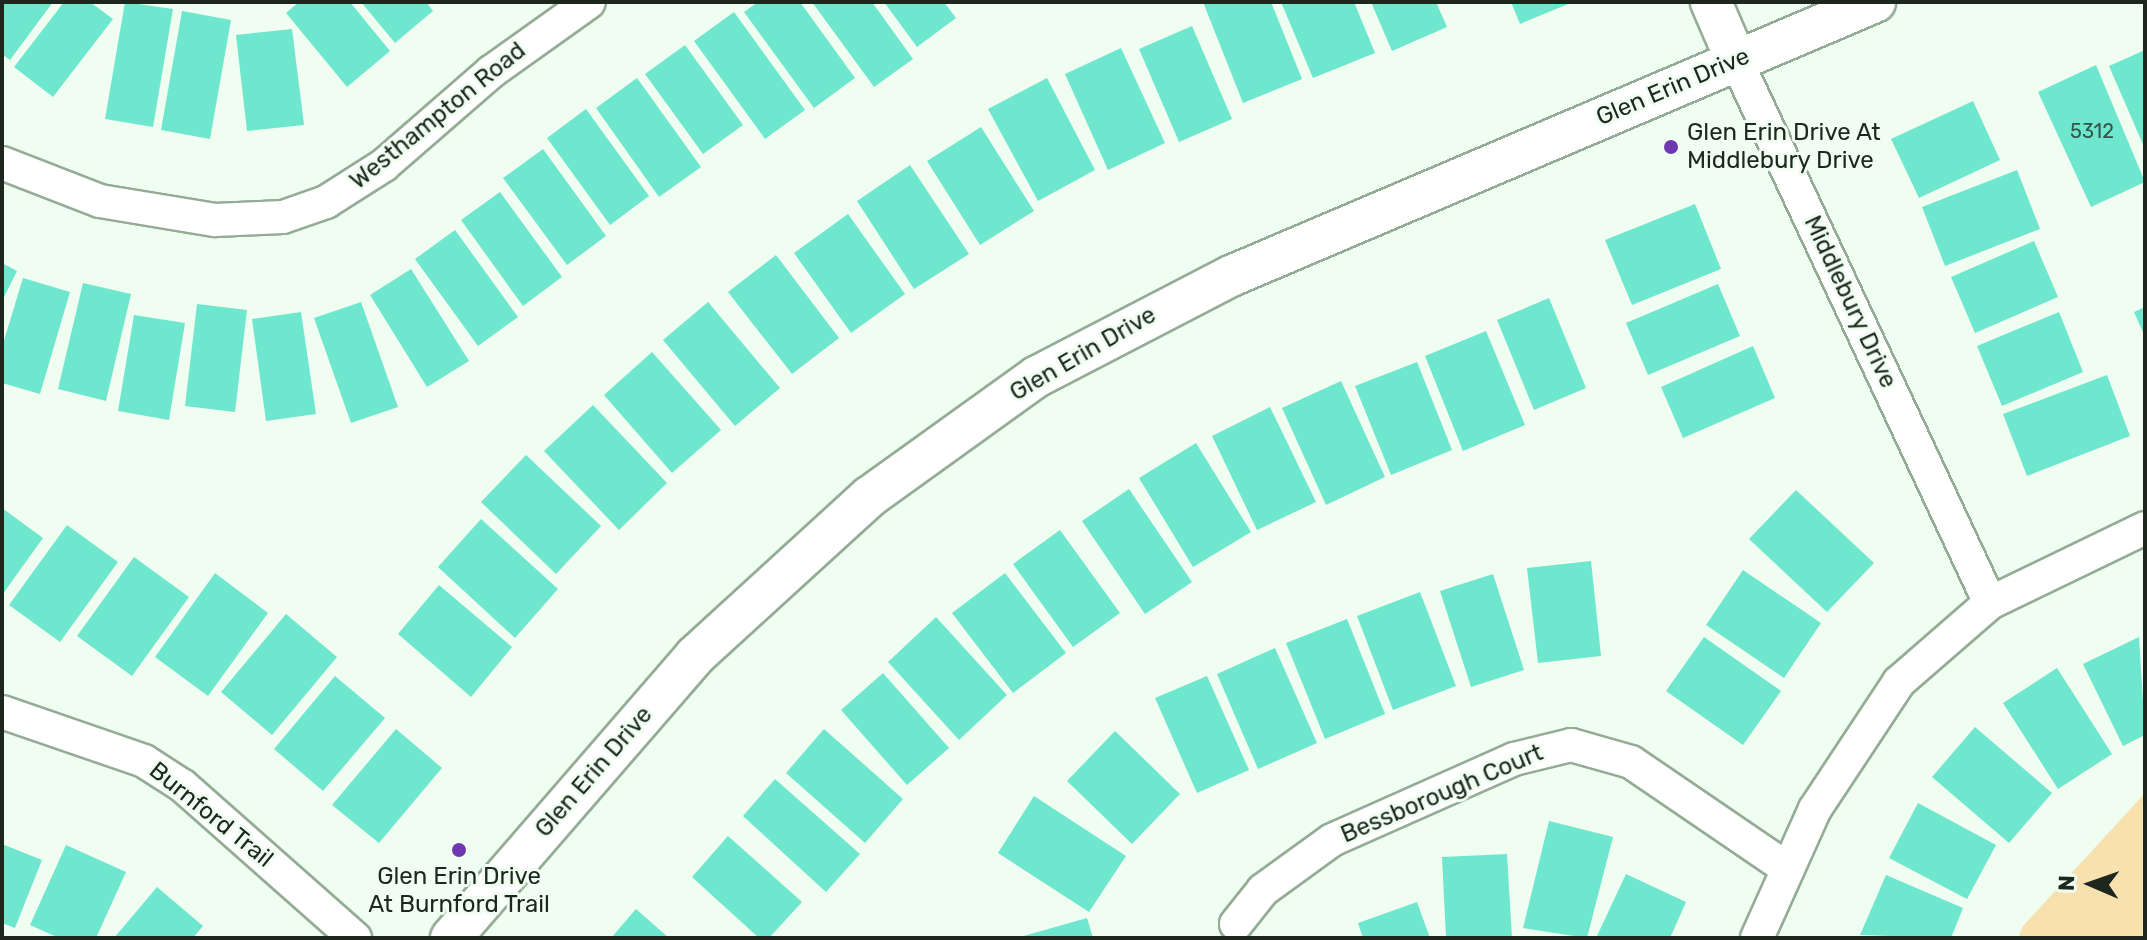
<!DOCTYPE html>
<html>
<head>
<meta charset="utf-8">
<style>
  body { margin:0 }
  #map { position:relative; width:2147px; height:940px; overflow:hidden; background:#effef0; font-family:Rubik,sans-serif }
  div>[style] { position:absolute }
  [style*='--x'] { left:calc(var(--x)*1px); top:calc(var(--y)*1px); width:calc(var(--w)*1px); rotate:calc(var(--a)*1deg) }
  .green>* { inset:0; background:#f7e1ae }
  .building>* { inset:0; background:#6fe7cf }
  .roads { filter:drop-shadow(2px 0 #94ac96) drop-shadow(-2px 0 #94ac96) drop-shadow(0 2px #94ac96) drop-shadow(0 -2px #94ac96) }
  .minor>* { height:32px; margin:-16px; padding:0 16px; transform-origin:16px; border-radius:16px; background:#fff }
  .tertiary>* { height:40px; margin:-20px; padding:0 20px; transform-origin:20px; border-radius:20px; background:#fff }
  .dots>* { width:22px; height:22px; translate:-50% -50%; box-sizing:border-box; border:4px solid #effef0; border-radius:50% }
  span { translate:-50% -50%; white-space:nowrap; text-align:center; line-height:1.15; -webkit-text-stroke:6px #effef0; paint-order:stroke }
  .number-label { font-size:20px; color:#32574a }
  .number-label span { -webkit-text-stroke-width:0 }
  .street-label { font-size:24px; color:#1d271e }
  .poi-label { font-size:24px; color:#1d271e }
  .left { translate:0 -50%; text-align:left }
  .frame { position:absolute; inset:0; border:4px solid #1d271e; pointer-events:none }
  .north { position:absolute; left:2051px; top:844px; width:80px; height:80px; -webkit-text-stroke:6px #effef0; paint-order:stroke; rotate:272deg; font-size:22px; font-weight:700; line-height:32px; text-align:center; color:#1d271e }
  .north::after { content:''; display:block; margin:auto; width:28px; height:36px; background:#1d271e; clip-path:polygon(50% 0,100% 100%,50% 72%,0 100%) }
</style>
</head>
<body>
<div id="map">
  <div class="green">
    <i style="clip-path:polygon(2145px 793px,2145px 938px,2018px 938px,2023px 926px)"></i>
  </div>
  <div class="building">
    <i style="clip-path:polygon(2px 2px,53px 2px,10px 60px,2px 54px)"></i>
    <i style="clip-path:polygon(64px 2px,90px 2px,113px 19px,53px 97px,14px 67px)"></i>
    <i style="clip-path:polygon(125px 2px,173px 9px,153px 127px,105px 119px)"></i>
    <i style="clip-path:polygon(299px 2px,350px 2px,390px 51px,347px 87px,286px 13px)"></i>
    <i style="clip-path:polygon(361px 2px,426px 2px,433px 11px,395px 43px)"></i>
    <i style="clip-path:polygon(758px 2px,800px 2px,855px 78px,814px 108px,744px 12px)"></i>
    <i style="clip-path:polygon(812px 2px,872px 2px,913px 59px,874px 87px)"></i>
    <i style="clip-path:polygon(884px 2px,944px 2px,956px 18px,917px 47px)"></i>
    <i style="clip-path:polygon(1203px 2px,1271px 2px,1302px 79px,1243px 103px)"></i>
    <i style="clip-path:polygon(1281px 2px,1354px 2px,1375px 53px,1313px 78px)"></i>
    <i style="clip-path:polygon(1371px 2px,1436px 2px,1447px 27px,1392px 51px)"></i>
    <i style="clip-path:polygon(1511px 2px,1573px 2px,1520px 24px)"></i>
    <i style="clip-path:polygon(182px 11px,231px 20px,210px 139px,161px 130px)"></i>
    <i style="clip-path:polygon(734px 12px,805px 110px,765px 139px,694px 41px)"></i>
    <i style="clip-path:polygon(1192px 26px,1232px 119px,1179px 142px,1139px 49px)"></i>
    <i style="clip-path:polygon(292px 29px,304px 125px,247px 131px,236px 35px)"></i>
    <i style="clip-path:polygon(685px 45px,743px 125px,703px 154px,645px 74px)"></i>
    <i style="clip-path:polygon(1121px 48px,1165px 143px,1108px 170px,1065px 74px)"></i>
    <i style="clip-path:polygon(2145px 50px,2145px 149px,2109px 66px)"></i>
    <i style="clip-path:polygon(2096px 65px,2145px 182px,2091px 207px,2038px 92px)"></i>
    <i style="clip-path:polygon(637px 78px,701px 167px,659px 197px,596px 108px)"></i>
    <i style="clip-path:polygon(1047px 78px,1095px 170px,1038px 201px,988px 109px)"></i>
    <i style="clip-path:polygon(1973px 101px,2000px 160px,1919px 198px,1891px 139px)"></i>
    <i style="clip-path:polygon(586px 109px,649px 196px,610px 225px,547px 138px)"></i>
    <i style="clip-path:polygon(981px 127px,1034px 211px,980px 245px,927px 161px)"></i>
    <i style="clip-path:polygon(543px 149px,606px 236px,567px 265px,503px 178px)"></i>
    <i style="clip-path:polygon(910px 165px,969px 254px,914px 289px,857px 201px)"></i>
    <i style="clip-path:polygon(2017px 170px,2040px 229px,1945px 266px,1922px 207px)"></i>
    <i style="clip-path:polygon(500px 192px,562px 277px,523px 306px,461px 220px)"></i>
    <i style="clip-path:polygon(1695px 204px,1721px 269px,1632px 305px,1605px 240px)"></i>
    <i style="clip-path:polygon(848px 214px,905px 294px,851px 333px,794px 253px)"></i>
    <i style="clip-path:polygon(455px 230px,518px 317px,478px 346px,415px 259px)"></i>
    <i style="clip-path:polygon(2034px 241px,2058px 297px,1975px 333px,1951px 277px)"></i>
    <i style="clip-path:polygon(776px 255px,839px 338px,792px 374px,728px 292px)"></i>
    <i style="clip-path:polygon(2px 263px,17px 271px,2px 301px)"></i>
    <i style="clip-path:polygon(411px 269px,469px 361px,427px 387px,370px 295px)"></i>
    <i style="clip-path:polygon(23px 278px,70px 292px,40px 394px,2px 383px,2px 347px)"></i>
    <i style="clip-path:polygon(83px 283px,131px 294px,106px 401px,58px 389px)"></i>
    <i style="clip-path:polygon(1718px 284px,1740px 336px,1648px 375px,1626px 323px)"></i>
    <i style="clip-path:polygon(1549px 298px,1586px 388px,1534px 410px,1497px 320px)"></i>
    <i style="clip-path:polygon(361px 302px,398px 407px,351px 423px,314px 318px)"></i>
    <i style="clip-path:polygon(708px 302px,780px 388px,735px 426px,663px 340px)"></i>
    <i style="clip-path:polygon(197px 304px,247px 310px,235px 412px,185px 406px)"></i>
    <i style="clip-path:polygon(2145px 307px,2145px 337px,2134px 312px)"></i>
    <i style="clip-path:polygon(301px 312px,316px 414px,266px 421px,252px 319px)"></i>
    <i style="clip-path:polygon(2059px 312px,2083px 372px,2002px 406px,1977px 346px)"></i>
    <i style="clip-path:polygon(134px 315px,185px 323px,169px 420px,118px 411px)"></i>
    <i style="clip-path:polygon(1486px 331px,1525px 425px,1463px 451px,1425px 356px)"></i>
    <i style="clip-path:polygon(1753px 346px,1775px 398px,1683px 438px,1661px 387px)"></i>
    <i style="clip-path:polygon(652px 352px,721px 430px,672px 473px,604px 395px)"></i>
    <i style="clip-path:polygon(1417px 362px,1452px 450px,1391px 475px,1355px 386px)"></i>
    <i style="clip-path:polygon(2107px 375px,2130px 436px,2027px 476px,2003px 414px)"></i>
    <i style="clip-path:polygon(1341px 381px,1385px 477px,1326px 505px,1282px 408px)"></i>
    <i style="clip-path:polygon(593px 405px,667px 483px,619px 530px,544px 451px)"></i>
    <i style="clip-path:polygon(1270px 407px,1316px 502px,1257px 530px,1212px 436px)"></i>
    <i style="clip-path:polygon(1196px 443px,1251px 532px,1193px 567px,1139px 478px)"></i>
    <i style="clip-path:polygon(526px 455px,601px 526px,556px 574px,481px 502px)"></i>
    <i style="clip-path:polygon(1129px 489px,1192px 582px,1145px 614px,1082px 521px)"></i>
    <i style="clip-path:polygon(1796px 490px,1874px 563px,1827px 612px,1749px 539px)"></i>
    <i style="clip-path:polygon(2px 508px,43px 538px,2px 595px)"></i>
    <i style="clip-path:polygon(481px 519px,558px 589px,515px 638px,438px 567px)"></i>
    <i style="clip-path:polygon(67px 525px,118px 562px,60px 642px,9px 605px)"></i>
    <i style="clip-path:polygon(1060px 530px,1120px 613px,1073px 647px,1013px 564px)"></i>
    <i style="clip-path:polygon(134px 557px,189px 597px,132px 676px,77px 636px)"></i>
    <i style="clip-path:polygon(1591px 561px,1601px 656px,1538px 663px,1527px 568px)"></i>
    <i style="clip-path:polygon(1743px 570px,1821px 623px,1784px 678px,1706px 625px)"></i>
    <i style="clip-path:polygon(215px 573px,268px 613px,208px 696px,155px 657px)"></i>
    <i style="clip-path:polygon(1005px 573px,1066px 653px,1013px 693px,952px 613px)"></i>
    <i style="clip-path:polygon(1493px 574px,1524px 670px,1471px 687px,1440px 591px)"></i>
    <i style="clip-path:polygon(439px 585px,512px 647px,471px 697px,398px 634px)"></i>
    <i style="clip-path:polygon(1420px 592px,1456px 686px,1393px 710px,1357px 616px)"></i>
    <i style="clip-path:polygon(286px 614px,337px 657px,272px 735px,221px 692px)"></i>
    <i style="clip-path:polygon(936px 617px,1007px 695px,959px 740px,888px 662px)"></i>
    <i style="clip-path:polygon(1347px 619px,1385px 714px,1325px 739px,1286px 643px)"></i>
    <i style="clip-path:polygon(1704px 637px,1781px 691px,1743px 745px,1666px 691px)"></i>
    <i style="clip-path:polygon(2139px 637px,2145px 735px,2123px 746px,2083px 664px)"></i>
    <i style="clip-path:polygon(1275px 648px,1317px 743px,1258px 769px,1217px 674px)"></i>
    <i style="clip-path:polygon(2057px 668px,2112px 754px,2058px 789px,2003px 703px)"></i>
    <i style="clip-path:polygon(883px 673px,949px 748px,907px 785px,841px 710px)"></i>
    <i style="clip-path:polygon(335px 676px,385px 718px,323px 791px,274px 749px)"></i>
    <i style="clip-path:polygon(1207px 676px,1249px 770px,1197px 793px,1155px 698px)"></i>
    <i style="clip-path:polygon(1975px 727px,2052px 793px,2009px 843px,1932px 777px)"></i>
    <i style="clip-path:polygon(396px 729px,442px 768px,379px 843px,332px 805px)"></i>
    <i style="clip-path:polygon(824px 729px,903px 799px,865px 843px,786px 773px)"></i>
    <i style="clip-path:polygon(1115px 731px,1180px 794px,1132px 844px,1067px 781px)"></i>
    <i style="clip-path:polygon(775px 779px,860px 854px,826px 892px,743px 816px)"></i>
    <i style="clip-path:polygon(1034px 796px,1126px 856px,1089px 912px,998px 853px)"></i>
    <i style="clip-path:polygon(1918px 803px,1996px 845px,1967px 899px,1889px 858px)"></i>
    <i style="clip-path:polygon(1549px 821px,1613px 837px,1587px 938px,1523px 928px)"></i>
    <i style="clip-path:polygon(728px 836px,802px 902px,769px 938px,759px 938px,692px 877px)"></i>
    <i style="clip-path:polygon(2px 844px,42px 860px,15px 928px,2px 923px)"></i>
    <i style="clip-path:polygon(66px 845px,126px 872px,96px 938px,59px 938px,30px 925px)"></i>
    <i style="clip-path:polygon(1507px 854px,1512px 938px,1446px 938px,1442px 857px)"></i>
    <i style="clip-path:polygon(1626px 874px,1686px 902px,1670px 938px,1596px 938px)"></i>
    <i style="clip-path:polygon(1886px 875px,1963px 908px,1951px 938px,1860px 935px)"></i>
    <i style="clip-path:polygon(157px 887px,203px 926px,193px 938px,114px 938px)"></i>
    <i style="clip-path:polygon(1417px 902px,1430px 938px,1363px 938px,1358px 923px)"></i>
    <i style="clip-path:polygon(636px 909px,669px 938px,611px 938px)"></i>
    <i style="clip-path:polygon(1087px 918px,1093px 938px,1020px 938px,1020px 937px)"></i>
  </div>
  <div class="roads">
    <div class="minor">
      <i style="--x:1736;--y:60;--w:599;--a:64.93"></i>
      <i style="--x:2;--y:163;--w:105;--a:21.2"></i>
      <i style="--x:100;--y:201;--w:117;--a:9.4"></i>
      <i style="--x:215;--y:220;--w:68;--a:-2.5"></i>
      <i style="--x:283;--y:217;--w:46;--a:-19.2"></i>
      <i style="--x:326;--y:202;--w:69;--a:-32.5"></i>
      <i style="--x:384;--y:165;--w:142;--a:-41"></i>
      <i style="--x:491;--y:72;--w:120;--a:-35.5"></i>
      <i style="--x:2;--y:712;--w:150;--a:19"></i>
      <i style="--x:144;--y:761;--w:46;--a:32.7"></i>
      <i style="--x:183;--y:786;--w:230;--a:41.5"></i>
      <i style="--x:1236;--y:924;--w:43;--a:-51.5"></i>
      <i style="--x:1263;--y:890;--w:85;--a:-35.9"></i>
      <i style="--x:1332;--y:840;--w:199;--a:-24"></i>
      <i style="--x:1514;--y:759;--w:59;--a:-13.8"></i>
      <i style="--x:1571;--y:745;--w:62;--a:15.8"></i>
      <i style="--x:1631;--y:762;--w:190;--a:34.3"></i>
      <i style="--x:1757;--y:938;--w:141;--a:-65.8"></i>
      <i style="--x:1815;--y:809;--w:152;--a:-56.5"></i>
      <i style="--x:1899;--y:682;--w:121;--a:-41"></i>
      <i style="--x:1990;--y:603;--w:172;--a:-25.8"></i>
    </div>
    <div class="tertiary">
      <i style="--x:1711;--y:2;--w:63;--a:66.7"></i>
      <i style="--x:451;--y:938;--w:373;--a:-49.1"></i>
      <i style="--x:695;--y:656;--w:236;--a:-42.4"></i>
      <i style="--x:869;--y:497;--w:206;--a:-35.7"></i>
      <i style="--x:1036;--y:377;--w:220;--a:-27.4"></i>
      <i style="--x:1231;--y:276;--w:700;--a:-23.05"></i>
    </div>
  </div>
  <div class="dots">
    <i style="left:1671px;top:147px;background:#6e39b0"></i>
    <i style="left:459px;top:850px;background:#6e39b0"></i>
  </div>
  <div class="number-label">
    <span style="left:2092px;top:131px">5312</span>
  </div>
  <div class="street-label">
    <span style="left:1673px;top:87px;rotate:-23deg">Glen Erin Drive</span>
    <span style="left:438px;top:116px;rotate:-39deg">Westhampton Road</span>
    <span style="left:1850px;top:302px;rotate:65deg">Middlebury Drive</span>
    <span style="left:1083px;top:354px;rotate:-30deg">Glen Erin Drive</span>
    <span style="left:594px;top:772px;rotate:-49deg">Glen Erin Drive</span>
    <span style="left:1442px;top:794px;rotate:-23deg">Bessborough Court</span>
    <span style="left:211px;top:815px;rotate:39deg">Burnford Trail</span>
  </div>
  <div class="poi-label">
    <span class="left" style="left:1687px;top:147px">Glen Erin Drive At<br>Middlebury Drive</span>
    <span style="left:459px;top:891px">Glen Erin Drive<br>At Burnford Trail</span>
  </div>
  <div class="frame"></div>
  <div class="north">N</div>
</div>
</body>
</html>
